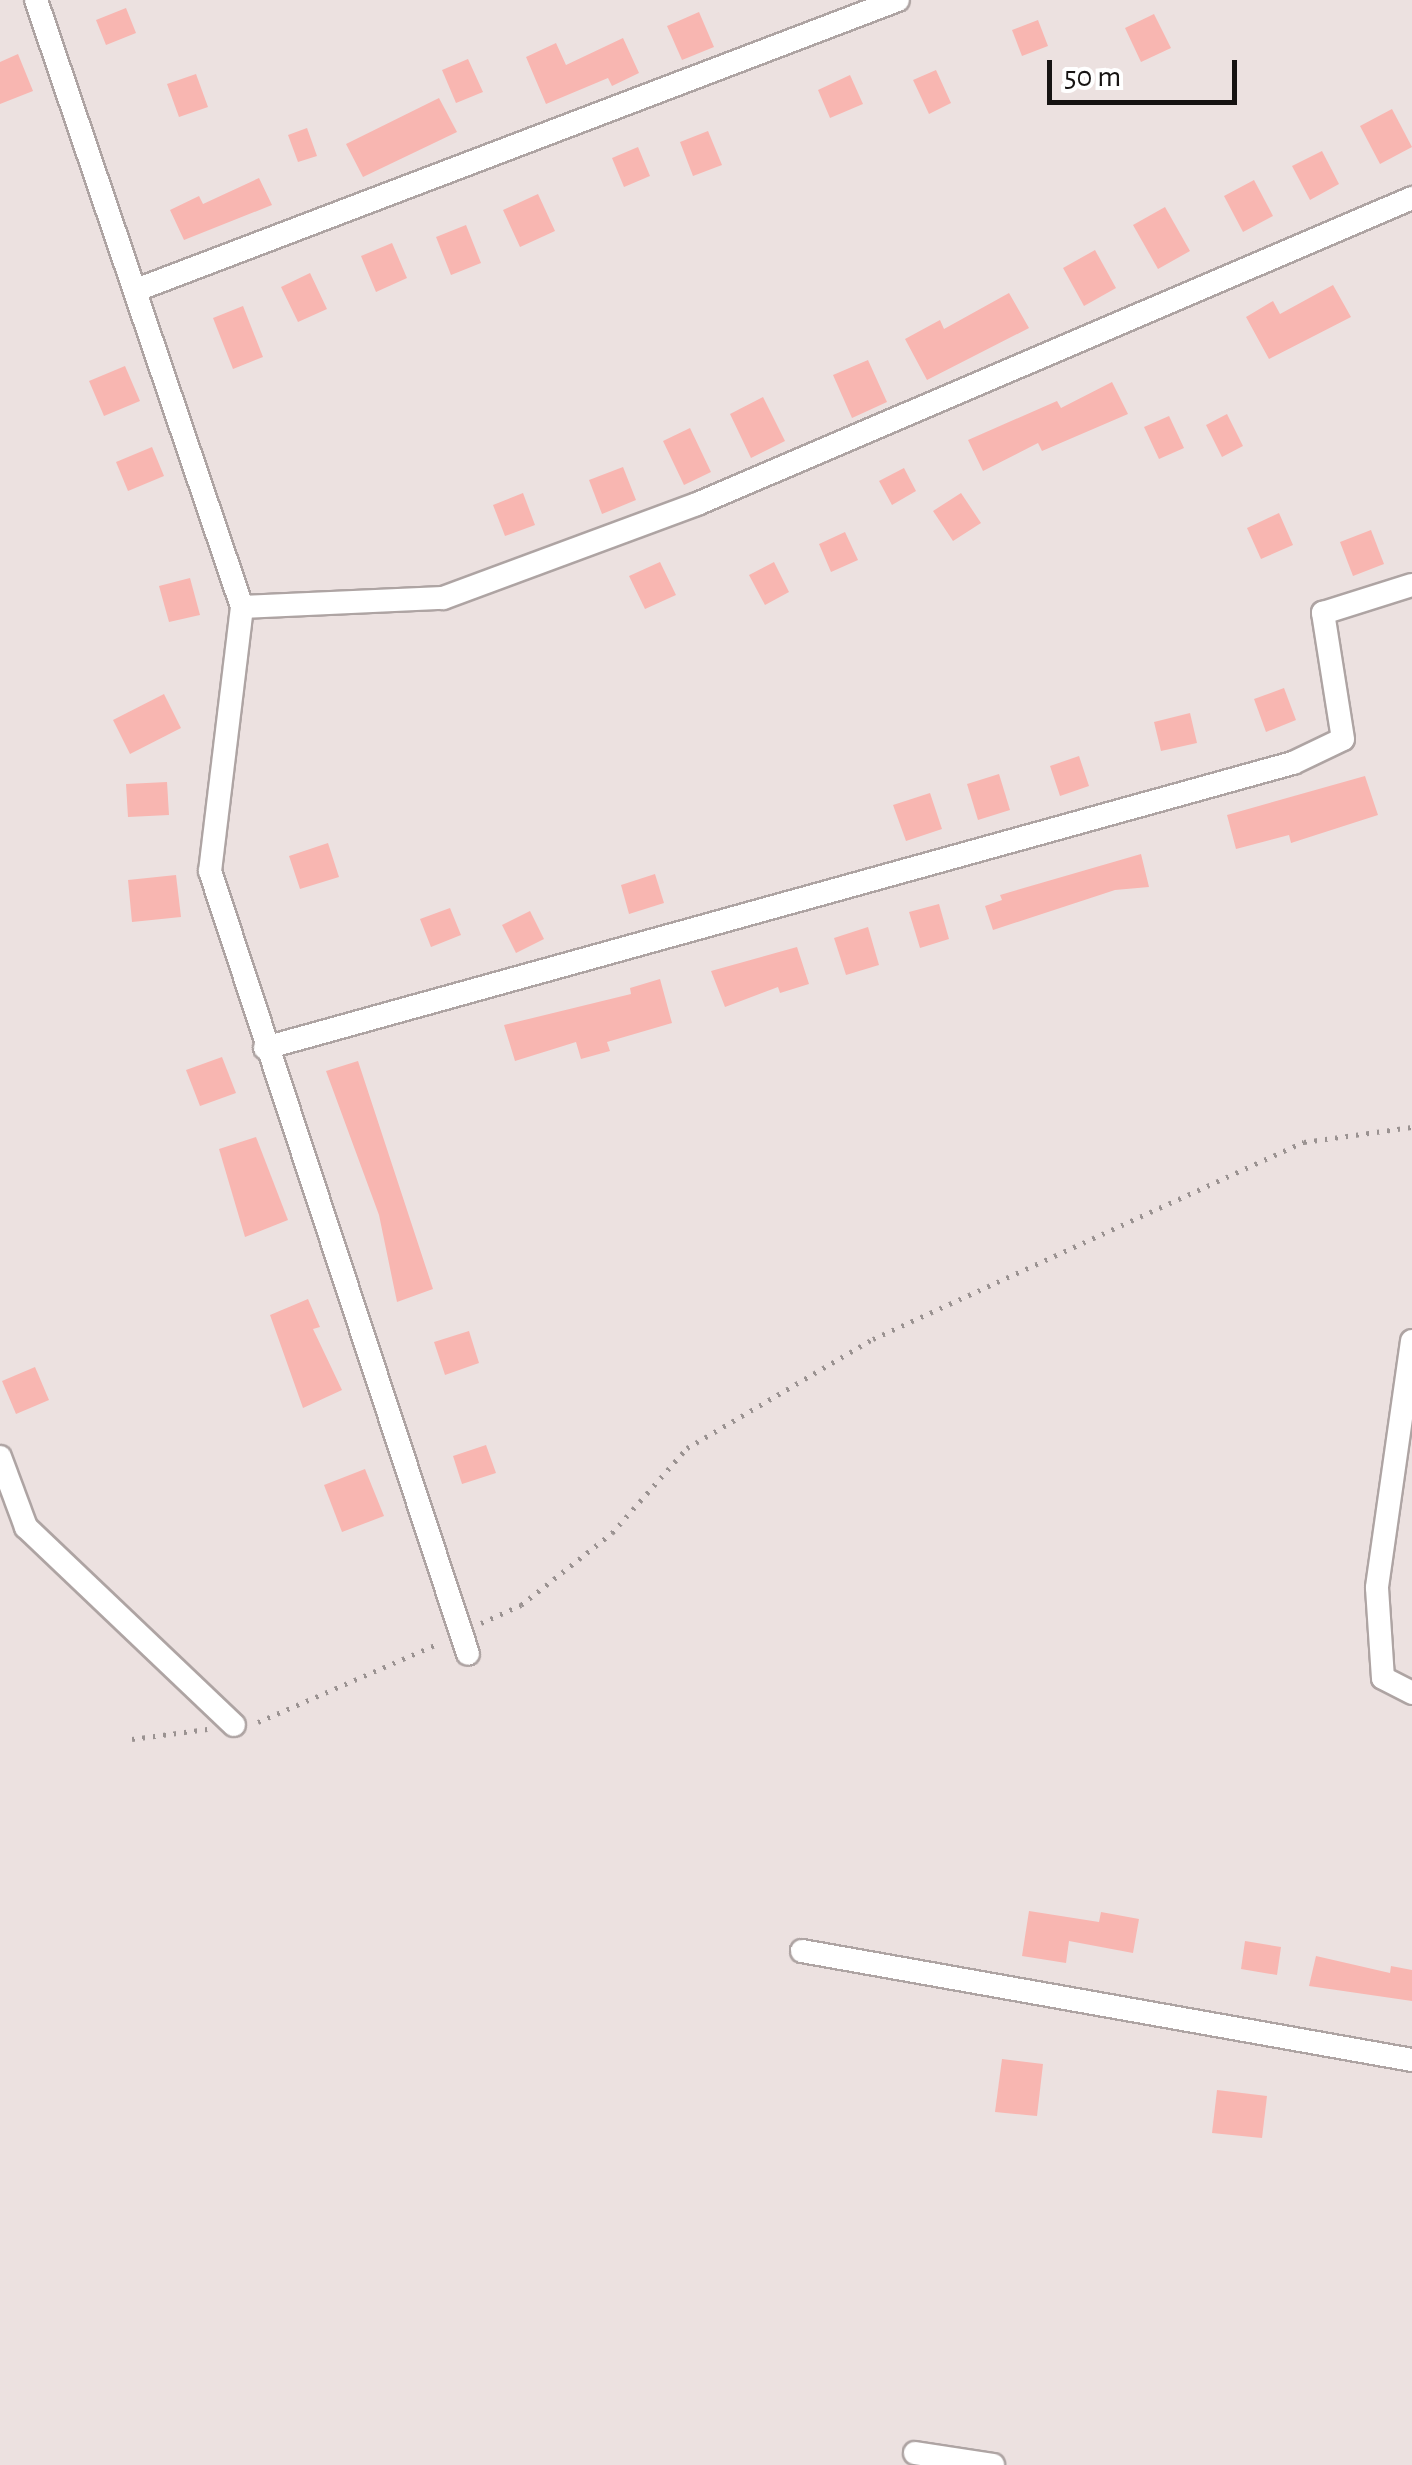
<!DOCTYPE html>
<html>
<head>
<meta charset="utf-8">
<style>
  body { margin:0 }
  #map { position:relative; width:1412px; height:2465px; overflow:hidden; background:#ece1e0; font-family:"Alegreya Sans",sans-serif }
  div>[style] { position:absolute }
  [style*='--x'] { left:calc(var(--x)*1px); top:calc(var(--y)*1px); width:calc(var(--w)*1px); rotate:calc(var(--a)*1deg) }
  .building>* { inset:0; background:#f8b6b1 }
  .path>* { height:5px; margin-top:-2.5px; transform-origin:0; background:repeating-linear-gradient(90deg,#9a9291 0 2.5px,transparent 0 10.5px) }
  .roads { filter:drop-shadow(2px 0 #aea4a3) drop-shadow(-2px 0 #aea4a3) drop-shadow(0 2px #aea4a3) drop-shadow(0 -2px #aea4a3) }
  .minor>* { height:22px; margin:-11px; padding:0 11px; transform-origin:11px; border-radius:11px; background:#fff }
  span { translate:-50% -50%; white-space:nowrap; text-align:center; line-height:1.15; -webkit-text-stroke:8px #fff; paint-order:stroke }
  .scale { position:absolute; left:1047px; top:60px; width:190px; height:45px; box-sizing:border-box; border:5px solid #161312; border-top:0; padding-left:12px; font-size:30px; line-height:35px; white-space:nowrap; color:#161312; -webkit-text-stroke:8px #fff; paint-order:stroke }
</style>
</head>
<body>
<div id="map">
  <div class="building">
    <i style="clip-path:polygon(126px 8px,136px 33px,106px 45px,96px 20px)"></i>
    <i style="clip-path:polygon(699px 12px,714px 47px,682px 60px,667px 26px)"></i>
    <i style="clip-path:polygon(1154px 14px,1171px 48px,1141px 62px,1125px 28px)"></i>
    <i style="clip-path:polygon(1038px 20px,1048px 46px,1022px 56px,1012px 30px)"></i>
    <i style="clip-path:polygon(623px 38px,639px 73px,612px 86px,608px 78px,546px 104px,526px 57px,556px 43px,566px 65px)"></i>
    <i style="clip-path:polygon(18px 54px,33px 91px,0 104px,0 62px)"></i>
    <i style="clip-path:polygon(468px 59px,483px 92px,456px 103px,442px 70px)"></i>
    <i style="clip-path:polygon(936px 70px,951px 103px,929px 114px,913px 80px)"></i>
    <i style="clip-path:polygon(196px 74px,208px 107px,179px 117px,167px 84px)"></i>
    <i style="clip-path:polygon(850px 75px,863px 104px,830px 118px,818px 90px)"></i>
    <i style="clip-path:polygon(439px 98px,457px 132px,363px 177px,346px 144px)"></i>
    <i style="clip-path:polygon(1392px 109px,1412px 147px,1380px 164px,1360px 126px)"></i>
    <i style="clip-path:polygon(307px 128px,317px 156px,298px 162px,288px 135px)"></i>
    <i style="clip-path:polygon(708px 131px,722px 165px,693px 176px,680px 142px)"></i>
    <i style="clip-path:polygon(638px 147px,650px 176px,624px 187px,612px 158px)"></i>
    <i style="clip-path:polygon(1322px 151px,1339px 184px,1310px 200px,1292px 166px)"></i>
    <i style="clip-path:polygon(259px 178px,272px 205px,184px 240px,170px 210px,199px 196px,203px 204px)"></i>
    <i style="clip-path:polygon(1254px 180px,1273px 216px,1243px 232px,1224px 196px)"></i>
    <i style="clip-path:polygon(538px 194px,555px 231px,520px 247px,503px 210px)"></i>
    <i style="clip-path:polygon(1165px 207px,1190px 251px,1158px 269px,1133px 225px)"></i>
    <i style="clip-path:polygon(466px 225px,481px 263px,451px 275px,436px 237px)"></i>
    <i style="clip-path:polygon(392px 243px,407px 278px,376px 292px,361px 256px)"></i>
    <i style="clip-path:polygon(1095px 250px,1116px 288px,1084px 306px,1063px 268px)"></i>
    <i style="clip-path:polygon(310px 273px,327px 309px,298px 322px,281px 287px)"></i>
    <i style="clip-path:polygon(1333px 285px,1351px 317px,1269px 359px,1246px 317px,1273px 301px,1280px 314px)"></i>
    <i style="clip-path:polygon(1009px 293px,1029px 328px,927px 380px,905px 339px,940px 320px,944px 329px)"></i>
    <i style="clip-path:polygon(243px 306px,263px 357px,233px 369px,213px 318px)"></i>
    <i style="clip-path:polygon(868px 360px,887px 402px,852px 418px,833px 375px)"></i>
    <i style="clip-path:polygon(125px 366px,140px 401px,104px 416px,89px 381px)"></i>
    <i style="clip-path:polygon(1112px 382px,1128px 414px,1042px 451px,1038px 443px,983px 471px,968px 440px,1057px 401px,1061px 408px)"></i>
    <i style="clip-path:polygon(763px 397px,785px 441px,751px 458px,730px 414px)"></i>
    <i style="clip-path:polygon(1227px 414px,1243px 446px,1222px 457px,1206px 425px)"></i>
    <i style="clip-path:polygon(1169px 416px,1184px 448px,1159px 459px,1144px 427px)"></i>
    <i style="clip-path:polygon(690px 428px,711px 472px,684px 485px,663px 441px)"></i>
    <i style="clip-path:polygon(152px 447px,164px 476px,128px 491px,116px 462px)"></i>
    <i style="clip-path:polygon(623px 467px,636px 500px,602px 514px,589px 480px)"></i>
    <i style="clip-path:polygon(904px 468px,916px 491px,892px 505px,879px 481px)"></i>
    <i style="clip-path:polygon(523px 493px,535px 525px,505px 536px,493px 505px)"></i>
    <i style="clip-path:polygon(961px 493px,981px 523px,953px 541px,933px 511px)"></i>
    <i style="clip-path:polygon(1279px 513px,1293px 545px,1261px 559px,1247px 528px)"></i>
    <i style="clip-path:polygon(1371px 530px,1384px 564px,1353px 576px,1340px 542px)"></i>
    <i style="clip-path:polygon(845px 532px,858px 560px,831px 572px,819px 544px)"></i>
    <i style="clip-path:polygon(660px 562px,676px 595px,645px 609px,629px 576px)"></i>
    <i style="clip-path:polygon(774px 562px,789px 592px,765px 605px,749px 575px)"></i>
    <i style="clip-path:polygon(190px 578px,200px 615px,169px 622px,159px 586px)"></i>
    <i style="clip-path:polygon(1284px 688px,1296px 720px,1266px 732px,1254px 699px)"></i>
    <i style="clip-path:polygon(164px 694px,181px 728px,130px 754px,113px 720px)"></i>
    <i style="clip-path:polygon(1190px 713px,1197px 743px,1161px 751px,1154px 722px)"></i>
    <i style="clip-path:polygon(1079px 756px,1089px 786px,1060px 796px,1050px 766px)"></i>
    <i style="clip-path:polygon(999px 774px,1010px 810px,978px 820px,967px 784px)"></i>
    <i style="clip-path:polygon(1365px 776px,1378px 815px,1291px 843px,1289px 835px,1236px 849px,1227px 815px)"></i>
    <i style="clip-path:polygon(167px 782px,169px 815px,128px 817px,126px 784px)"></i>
    <i style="clip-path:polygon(930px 793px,942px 829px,906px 841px,893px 805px)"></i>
    <i style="clip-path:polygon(328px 843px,339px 877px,300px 889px,289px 856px)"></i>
    <i style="clip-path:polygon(1141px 854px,1149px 887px,1115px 890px,993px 930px,985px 906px,1002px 900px,1000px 895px)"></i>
    <i style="clip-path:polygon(655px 874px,664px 903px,629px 914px,621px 885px)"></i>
    <i style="clip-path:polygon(176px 875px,181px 917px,132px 922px,128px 880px)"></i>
    <i style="clip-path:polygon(939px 904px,949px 939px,920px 948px,909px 912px)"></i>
    <i style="clip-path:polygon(450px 908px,461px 935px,431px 947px,420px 919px)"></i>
    <i style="clip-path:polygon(530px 911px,544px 939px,516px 953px,502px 925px)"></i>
    <i style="clip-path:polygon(868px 927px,879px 965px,846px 975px,834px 938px)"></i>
    <i style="clip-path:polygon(797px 947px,809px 984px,780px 993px,778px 987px,725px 1007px,711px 971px)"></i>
    <i style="clip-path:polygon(660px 979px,672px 1023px,607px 1042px,610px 1051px,581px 1059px,576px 1042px,515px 1061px,504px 1025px,631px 994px,630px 988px)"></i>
    <i style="clip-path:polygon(222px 1057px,236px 1093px,200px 1106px,186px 1070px)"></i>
    <i style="clip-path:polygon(358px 1061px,433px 1289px,397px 1302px,379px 1215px,326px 1071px)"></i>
    <i style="clip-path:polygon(256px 1137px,288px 1220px,245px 1237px,219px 1149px)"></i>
    <i style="clip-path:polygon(308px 1299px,320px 1327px,313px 1329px,342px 1390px,303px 1408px,270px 1315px)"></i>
    <i style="clip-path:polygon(469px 1331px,479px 1363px,445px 1375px,434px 1342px)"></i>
    <i style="clip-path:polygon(35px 1367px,49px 1400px,16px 1414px,2px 1381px)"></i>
    <i style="clip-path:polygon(486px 1445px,496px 1473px,462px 1484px,453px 1456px)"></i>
    <i style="clip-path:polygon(365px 1469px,384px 1516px,342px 1532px,324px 1485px)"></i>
    <i style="clip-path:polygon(1029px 1911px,1099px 1922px,1101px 1912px,1139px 1919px,1133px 1953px,1069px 1941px,1066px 1963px,1022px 1956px)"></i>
    <i style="clip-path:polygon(1245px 1941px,1281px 1947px,1277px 1975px,1241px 1969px)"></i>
    <i style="clip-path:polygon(1316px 1956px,1390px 1973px,1391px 1966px,1412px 1970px,1412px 2001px,1309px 1986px)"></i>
    <i style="clip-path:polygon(1002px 2059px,1043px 2064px,1037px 2116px,995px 2112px)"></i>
    <i style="clip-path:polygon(1217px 2090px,1267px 2096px,1262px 2138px,1212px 2133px)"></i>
  </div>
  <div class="path">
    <i style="--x:481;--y:1623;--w:44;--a:-24.2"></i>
    <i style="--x:521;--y:1605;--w:116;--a:-38.4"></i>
    <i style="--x:612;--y:1533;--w:113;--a:-48.6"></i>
    <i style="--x:687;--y:1448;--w:216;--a:-30.4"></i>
    <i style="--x:873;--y:1339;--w:474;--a:-24.6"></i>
    <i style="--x:1304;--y:1142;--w:109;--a:-7.9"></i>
    <i style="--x:258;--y:1722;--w:198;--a:-23.5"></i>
    <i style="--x:132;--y:1739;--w:76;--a:-7.6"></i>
  </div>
  <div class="roads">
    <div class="minor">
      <i style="--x:36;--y:0;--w:641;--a:71.25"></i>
      <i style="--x:242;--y:607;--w:266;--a:96.9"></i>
      <i style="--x:210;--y:871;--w:824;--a:71.76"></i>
      <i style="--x:139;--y:289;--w:812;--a:-20.85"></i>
      <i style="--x:242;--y:607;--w:201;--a:-2.6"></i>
      <i style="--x:443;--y:598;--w:271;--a:-20.3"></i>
      <i style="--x:697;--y:504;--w:778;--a:-23.17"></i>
      <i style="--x:265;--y:1048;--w:1067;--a:-15.5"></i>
      <i style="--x:1293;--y:763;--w:55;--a:-25.6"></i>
      <i style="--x:1343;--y:739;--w:128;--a:-99"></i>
      <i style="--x:1323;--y:613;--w:93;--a:-17.5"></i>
      <i style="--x:1412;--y:1341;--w:249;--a:98.1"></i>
      <i style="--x:1377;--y:1588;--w:90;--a:86.2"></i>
      <i style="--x:1383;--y:1678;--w:33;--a:27"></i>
      <i style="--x:0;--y:1457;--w:75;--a:69.6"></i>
      <i style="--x:26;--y:1527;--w:287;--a:43.6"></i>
      <i style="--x:802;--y:1951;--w:620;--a:10.13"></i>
      <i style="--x:915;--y:2453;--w:79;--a:8.7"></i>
    </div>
  </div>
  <div class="scale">50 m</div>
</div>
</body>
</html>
